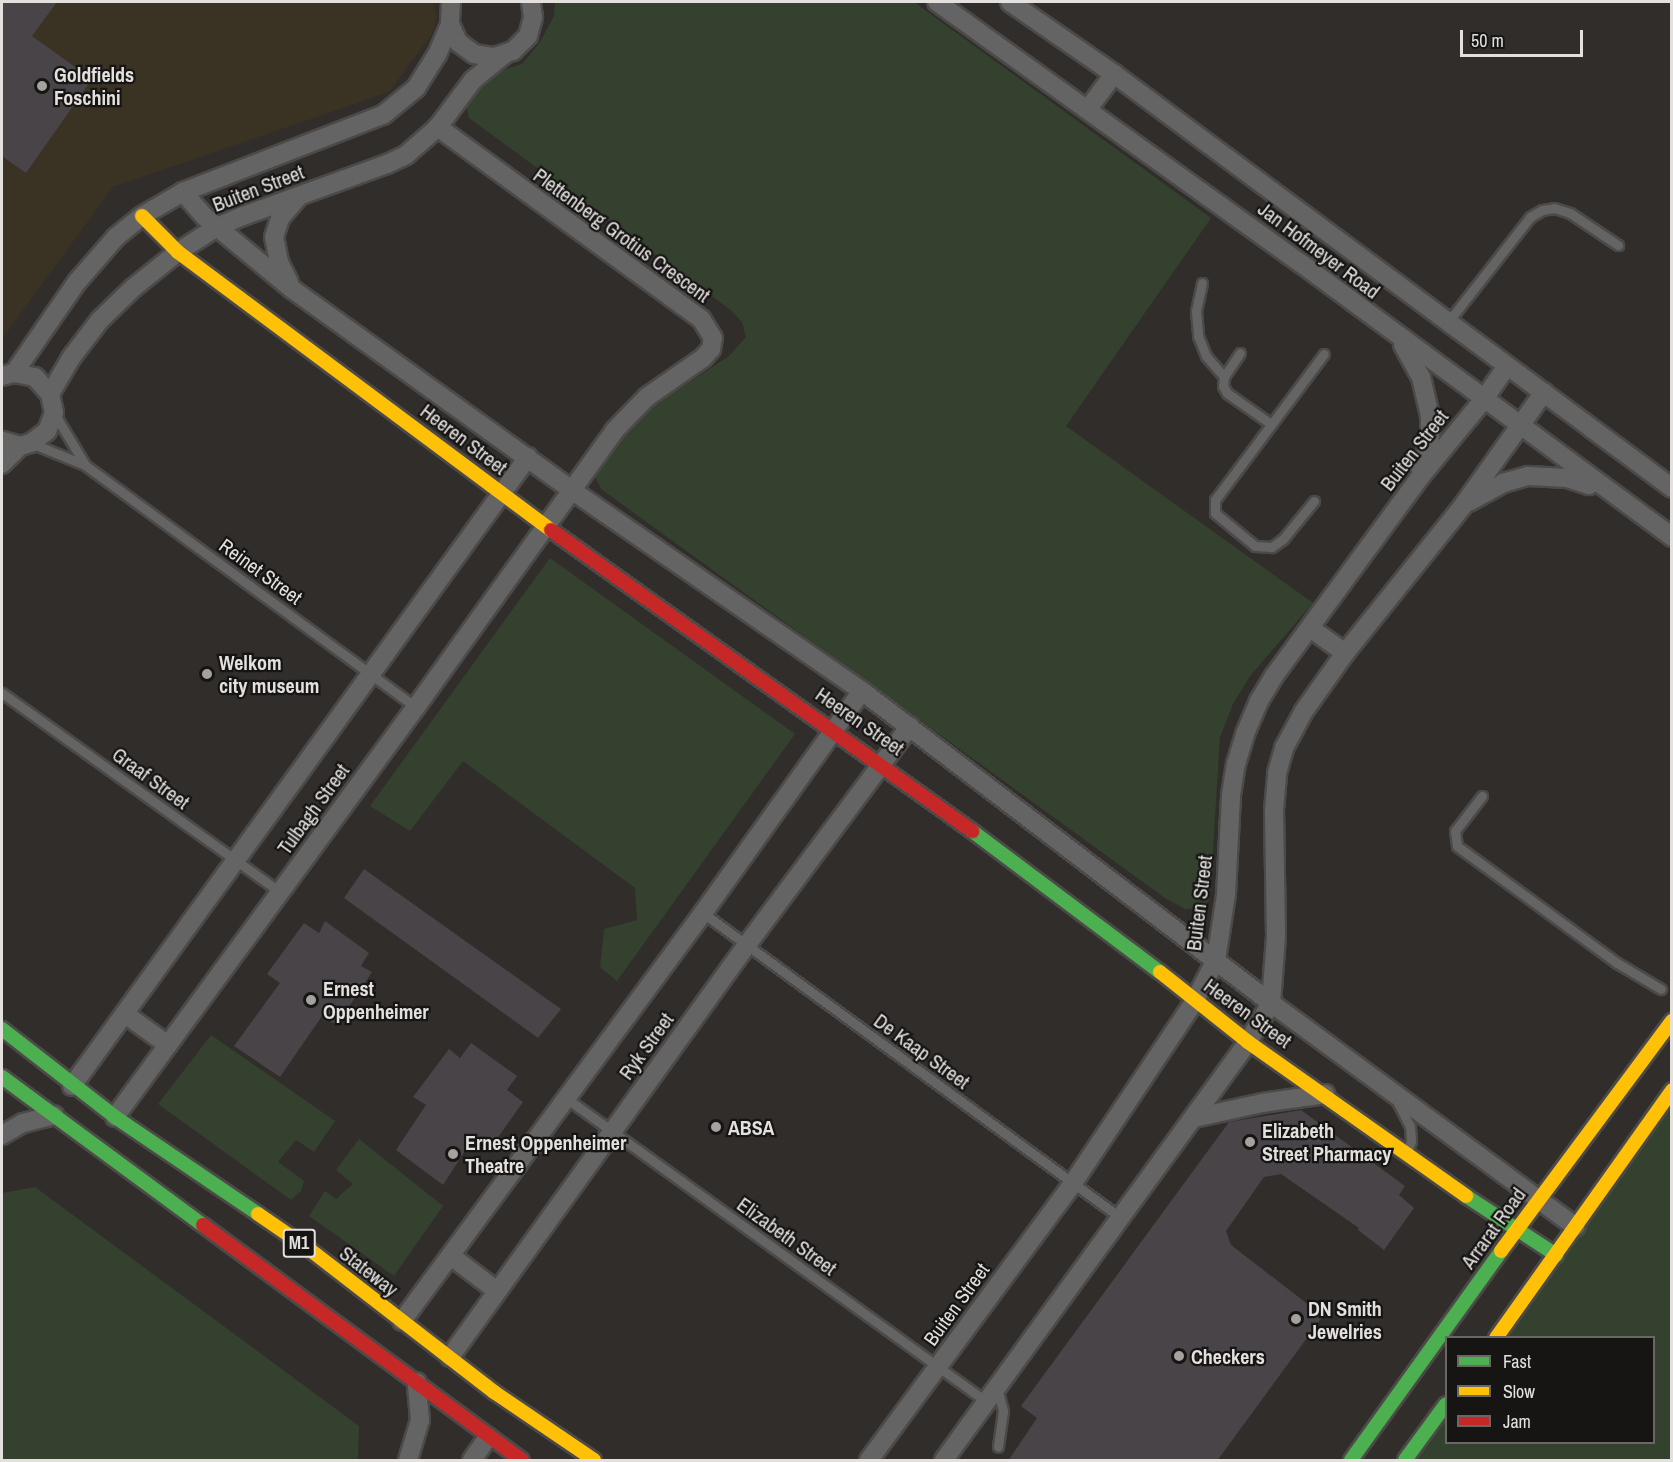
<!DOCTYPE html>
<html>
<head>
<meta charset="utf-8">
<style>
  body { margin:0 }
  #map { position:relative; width:1673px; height:1462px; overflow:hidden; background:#302d2b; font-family:"Archivo Narrow",sans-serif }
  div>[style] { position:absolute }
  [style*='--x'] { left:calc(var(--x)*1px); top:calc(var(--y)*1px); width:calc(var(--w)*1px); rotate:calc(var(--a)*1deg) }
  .commercial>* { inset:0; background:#3a3324 }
  .green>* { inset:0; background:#34412f }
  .building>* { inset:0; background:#484448 }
  .roads { filter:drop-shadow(2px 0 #4c4a48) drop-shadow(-2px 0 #4c4a48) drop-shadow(0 2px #4c4a48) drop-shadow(0 -2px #4c4a48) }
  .lane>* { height:9px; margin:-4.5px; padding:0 4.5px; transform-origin:4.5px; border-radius:4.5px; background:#646464 }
  .street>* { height:18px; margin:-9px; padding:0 9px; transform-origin:9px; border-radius:9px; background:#646464 }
  .fast>* { height:14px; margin:-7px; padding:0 7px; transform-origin:7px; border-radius:7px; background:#4caf50 }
  .slow>* { height:14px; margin:-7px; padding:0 7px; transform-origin:7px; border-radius:7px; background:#ffc107 }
  .jam>* { height:14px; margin:-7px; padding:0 7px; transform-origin:7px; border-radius:7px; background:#c62828 }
  .dots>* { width:16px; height:16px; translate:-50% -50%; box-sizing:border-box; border:3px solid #171514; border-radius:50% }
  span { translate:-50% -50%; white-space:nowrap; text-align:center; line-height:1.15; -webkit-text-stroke:4.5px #171514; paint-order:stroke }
  .shield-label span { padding:2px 4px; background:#171514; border:2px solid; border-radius:4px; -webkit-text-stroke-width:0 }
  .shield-label { font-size:18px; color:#e3e0de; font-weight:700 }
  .poi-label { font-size:20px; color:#e3e0de; font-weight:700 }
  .left { translate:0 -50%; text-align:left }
  .street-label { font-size:20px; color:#e3e0de }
  .frame { position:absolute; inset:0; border:3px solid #e3e0de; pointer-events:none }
  .legend { position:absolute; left:1445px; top:1336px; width:210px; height:108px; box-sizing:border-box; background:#171514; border:2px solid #696665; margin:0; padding:8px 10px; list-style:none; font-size:18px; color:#e3e0de }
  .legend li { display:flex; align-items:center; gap:12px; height:30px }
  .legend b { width:30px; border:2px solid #696665 }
  .scale { position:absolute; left:1460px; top:30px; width:123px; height:27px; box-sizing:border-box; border:3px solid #e3e0de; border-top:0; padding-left:8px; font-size:18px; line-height:21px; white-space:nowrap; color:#e3e0de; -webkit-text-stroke:4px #171514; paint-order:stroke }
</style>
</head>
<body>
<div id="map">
  <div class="commercial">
    <i style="clip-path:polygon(2px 2px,434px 2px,437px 18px,432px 34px,389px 92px,113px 187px,2px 339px)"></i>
  </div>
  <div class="green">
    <i style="clip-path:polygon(555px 2px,914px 2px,1211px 218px,1066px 426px,1313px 603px,1250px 676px,1233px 704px,1220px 737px,1211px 882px,1209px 899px,1204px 908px,1185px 909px,1165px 898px,601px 489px,595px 477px,599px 462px,634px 419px,729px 356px,746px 337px,742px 322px,732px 311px,469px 118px,466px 106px,480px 87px,500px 71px,522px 64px,540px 42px,554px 16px)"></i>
    <i style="clip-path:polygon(550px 558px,795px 734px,617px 981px,600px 967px,604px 929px,637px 920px,635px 888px,463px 761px,410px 831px,370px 806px)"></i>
    <i style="clip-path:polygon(211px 1035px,335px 1121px,314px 1152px,296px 1140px,278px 1162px,304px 1181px,301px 1191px,291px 1200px,158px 1104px)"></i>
    <i style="clip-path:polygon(1671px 1106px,1671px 1460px,1417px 1460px,1446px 1420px,1446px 1442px,1654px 1442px,1654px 1338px,1506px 1337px)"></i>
    <i style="clip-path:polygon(359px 1139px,443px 1206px,394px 1276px,309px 1216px,325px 1191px,336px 1199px,353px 1184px,336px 1170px)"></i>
    <i style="clip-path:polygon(35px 1187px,359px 1426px,358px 1460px,2px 1460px,2px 1193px)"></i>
  </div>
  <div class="building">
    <i style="clip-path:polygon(2px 2px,57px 2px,32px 36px,92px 79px,26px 173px,2px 156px)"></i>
    <i style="clip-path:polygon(364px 869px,561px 1009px,538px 1038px,344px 898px)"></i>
    <i style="clip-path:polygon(325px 921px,369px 953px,361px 966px,372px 972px,337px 1025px,322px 1016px,280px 1077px,234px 1046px,280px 983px,267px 974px,304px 923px,319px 933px)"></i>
    <i style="clip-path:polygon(471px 1043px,517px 1076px,507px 1090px,523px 1102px,489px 1150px,472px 1140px,443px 1185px,396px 1150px,426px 1105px,413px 1097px,449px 1049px,460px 1058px)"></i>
    <i style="clip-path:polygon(1301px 1110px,1405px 1186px,1399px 1195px,1414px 1208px,1384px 1250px,1358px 1230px,1359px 1228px,1281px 1174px,1264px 1177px,1226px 1231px,1231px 1245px,1323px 1316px,1217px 1461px,1008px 1461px,1037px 1418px,1021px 1406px,1229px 1122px)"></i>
  </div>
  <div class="roads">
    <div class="lane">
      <i style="--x:1202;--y:283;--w:29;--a:102"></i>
      <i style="--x:1196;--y:311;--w:25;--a:85"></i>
      <i style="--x:1198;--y:336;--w:22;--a:68"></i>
      <i style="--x:1206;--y:356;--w:28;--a:49"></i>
      <i style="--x:1448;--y:322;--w:133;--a:-52"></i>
      <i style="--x:1530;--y:217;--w:14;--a:-30"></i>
      <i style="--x:1542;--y:210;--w:12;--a:-9"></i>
      <i style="--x:1554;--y:208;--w:17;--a:17"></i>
      <i style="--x:1570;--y:213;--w:58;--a:33.7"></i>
      <i style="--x:1240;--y:353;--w:29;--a:124"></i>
      <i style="--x:1224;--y:377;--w:9;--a:96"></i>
      <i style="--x:1223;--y:386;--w:8;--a:60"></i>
      <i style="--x:1227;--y:393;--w:54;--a:35.2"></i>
      <i style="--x:54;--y:413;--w:58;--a:59"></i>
      <i style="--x:31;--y:443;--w:58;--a:22.2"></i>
      <i style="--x:85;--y:465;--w:410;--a:36.2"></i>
      <i style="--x:1314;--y:501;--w:49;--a:129.2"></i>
      <i style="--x:1283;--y:539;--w:14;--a:144"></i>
      <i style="--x:1272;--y:547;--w:17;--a:-177"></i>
      <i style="--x:1255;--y:546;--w:52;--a:-140.5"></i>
      <i style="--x:1215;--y:513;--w:13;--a:-90"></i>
      <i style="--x:1215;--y:500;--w:182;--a:-53.3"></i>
      <i style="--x:2;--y:693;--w:342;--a:35.6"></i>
      <i style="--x:1482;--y:796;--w:44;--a:127.6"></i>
      <i style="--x:1455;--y:831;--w:15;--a:82"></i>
      <i style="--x:1457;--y:846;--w:198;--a:36.2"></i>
      <i style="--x:1617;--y:963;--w:51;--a:30.6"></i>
      <i style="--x:703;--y:913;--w:517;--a:36.12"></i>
      <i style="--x:566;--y:1098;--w:519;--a:35.83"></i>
      <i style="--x:1397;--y:1101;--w:28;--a:63"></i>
      <i style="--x:1410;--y:1126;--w:15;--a:86"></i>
      <i style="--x:1411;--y:1141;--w:12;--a:110"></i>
      <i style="--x:997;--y:1388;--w:24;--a:75"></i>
      <i style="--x:1003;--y:1411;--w:36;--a:98"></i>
    </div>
    <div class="street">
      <i style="--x:451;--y:2;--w:22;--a:93"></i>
      <i style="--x:450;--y:24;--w:20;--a:66"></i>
      <i style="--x:458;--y:42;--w:20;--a:37"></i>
      <i style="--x:474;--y:54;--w:20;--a:9"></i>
      <i style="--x:494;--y:57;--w:20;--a:-18"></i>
      <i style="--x:513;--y:51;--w:21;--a:-45"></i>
      <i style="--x:528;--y:36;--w:20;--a:-75"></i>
      <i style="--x:533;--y:17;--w:15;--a:-98"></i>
      <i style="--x:937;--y:2;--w:449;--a:35.7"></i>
      <i style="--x:1302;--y:264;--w:460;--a:36.4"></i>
      <i style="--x:1010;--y:2;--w:126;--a:34.7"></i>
      <i style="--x:1114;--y:74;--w:695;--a:36.57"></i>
      <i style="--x:1088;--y:109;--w:44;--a:-53.4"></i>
      <i style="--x:183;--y:192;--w:33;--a:49"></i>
      <i style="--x:205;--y:217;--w:113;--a:39.6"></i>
      <i style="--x:292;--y:289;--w:346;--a:35.7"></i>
      <i style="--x:573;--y:491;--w:351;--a:34.7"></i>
      <i style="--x:862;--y:691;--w:514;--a:37.34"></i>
      <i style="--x:1271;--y:1003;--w:378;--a:36.3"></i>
      <i style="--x:289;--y:282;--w:22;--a:-117"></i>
      <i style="--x:279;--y:262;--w:25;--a:-101"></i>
      <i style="--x:274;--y:237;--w:20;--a:-72"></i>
      <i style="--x:280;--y:218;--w:28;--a:-49"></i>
      <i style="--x:1403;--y:345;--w:37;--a:61"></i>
      <i style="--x:1421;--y:377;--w:39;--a:77"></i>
      <i style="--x:1430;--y:415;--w:20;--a:90"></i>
      <i style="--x:1430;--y:435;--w:38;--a:104"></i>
      <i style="--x:14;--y:373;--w:111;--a:-55.3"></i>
      <i style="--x:77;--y:282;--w:60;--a:-49.1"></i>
      <i style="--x:116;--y:237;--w:33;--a:-39"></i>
      <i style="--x:142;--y:216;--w:48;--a:-30.3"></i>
      <i style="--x:183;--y:192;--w:214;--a:-21.1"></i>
      <i style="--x:383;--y:115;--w:43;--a:-39.3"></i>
      <i style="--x:416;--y:88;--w:39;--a:-58"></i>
      <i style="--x:437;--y:55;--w:34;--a:-67"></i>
      <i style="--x:2;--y:376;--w:12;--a:-14"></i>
      <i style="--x:14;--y:373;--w:21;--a:11"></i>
      <i style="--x:35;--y:377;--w:23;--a:49"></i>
      <i style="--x:50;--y:394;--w:19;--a:78"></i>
      <i style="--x:54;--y:413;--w:19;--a:111"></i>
      <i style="--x:47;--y:431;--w:20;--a:143"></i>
      <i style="--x:31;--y:443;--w:11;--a:165"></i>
      <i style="--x:20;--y:446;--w:19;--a:-164"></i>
      <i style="--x:50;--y:394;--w:42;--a:-59.7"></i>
      <i style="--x:71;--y:358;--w:48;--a:-52.7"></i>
      <i style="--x:100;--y:320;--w:46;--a:-44.1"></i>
      <i style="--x:133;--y:288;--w:58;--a:-38.7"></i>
      <i style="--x:178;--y:252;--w:46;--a:-32.7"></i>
      <i style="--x:217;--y:227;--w:28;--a:-23"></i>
      <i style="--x:243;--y:216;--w:153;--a:-19.9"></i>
      <i style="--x:387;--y:164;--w:21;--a:-25"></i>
      <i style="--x:406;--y:155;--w:43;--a:-41.2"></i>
      <i style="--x:438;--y:127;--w:59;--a:-53.3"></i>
      <i style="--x:473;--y:80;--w:40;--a:-39"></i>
      <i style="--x:2;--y:464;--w:25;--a:-45"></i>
      <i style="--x:1469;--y:502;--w:39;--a:-29"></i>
      <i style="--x:1503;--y:483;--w:26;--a:-16"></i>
      <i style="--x:1528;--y:476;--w:39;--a:3"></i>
      <i style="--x:1567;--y:478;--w:23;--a:18"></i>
      <i style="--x:1310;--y:628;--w:43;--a:35.5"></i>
      <i style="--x:125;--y:1014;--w:53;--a:35.8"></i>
      <i style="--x:72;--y:1086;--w:777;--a:-54.06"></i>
      <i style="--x:115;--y:1117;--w:509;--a:-53.72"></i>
      <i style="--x:416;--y:707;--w:340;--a:-54.3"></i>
      <i style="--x:614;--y:431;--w:47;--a:-45.9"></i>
      <i style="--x:647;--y:397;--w:68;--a:-34.9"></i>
      <i style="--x:703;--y:358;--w:12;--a:-48"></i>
      <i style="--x:711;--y:349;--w:11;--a:-80"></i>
      <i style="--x:713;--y:338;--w:22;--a:-122"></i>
      <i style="--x:701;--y:319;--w:326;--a:-143.9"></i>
      <i style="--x:1194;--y:1118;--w:70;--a:-12.4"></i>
      <i style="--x:1262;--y:1103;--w:64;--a:-8.1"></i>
      <i style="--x:2;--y:1135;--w:24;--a:-30"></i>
      <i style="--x:23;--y:1123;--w:32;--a:-14"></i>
      <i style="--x:451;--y:1256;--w:58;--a:37.3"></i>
      <i style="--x:402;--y:1321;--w:507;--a:-53.58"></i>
      <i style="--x:703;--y:913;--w:273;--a:-54.4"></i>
      <i style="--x:450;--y:1357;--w:506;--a:-54.24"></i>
      <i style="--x:746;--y:946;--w:274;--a:-53.3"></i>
      <i style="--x:408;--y:1460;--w:42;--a:-73.3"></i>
      <i style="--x:420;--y:1420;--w:38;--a:-95"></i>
      <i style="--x:472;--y:1460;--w:28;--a:-55"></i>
      <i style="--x:869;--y:1460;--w:344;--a:-53.6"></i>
      <i style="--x:1073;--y:1183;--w:218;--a:-56.2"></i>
      <i style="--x:1194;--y:1002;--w:47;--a:-62.4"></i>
      <i style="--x:1216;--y:960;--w:66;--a:-81.3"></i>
      <i style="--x:1226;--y:895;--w:100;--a:-87.1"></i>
      <i style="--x:1231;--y:795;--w:31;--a:-81"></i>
      <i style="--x:1236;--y:764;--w:31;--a:-73"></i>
      <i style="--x:1245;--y:734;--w:36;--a:-67"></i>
      <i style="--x:1259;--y:701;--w:29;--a:-59"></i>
      <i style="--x:1274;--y:676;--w:247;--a:-53.7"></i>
      <i style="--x:1420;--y:477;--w:101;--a:-50.6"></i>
      <i style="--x:1484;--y:399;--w:40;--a:-55.1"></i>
      <i style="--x:944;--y:1460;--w:517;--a:-53.97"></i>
      <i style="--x:1248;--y:1042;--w:45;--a:-59.5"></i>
      <i style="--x:1271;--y:1003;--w:67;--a:-85.7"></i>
      <i style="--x:1276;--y:936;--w:126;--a:-90.9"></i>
      <i style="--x:1274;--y:810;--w:37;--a:-85"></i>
      <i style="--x:1277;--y:773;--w:26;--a:-74"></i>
      <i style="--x:1284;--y:748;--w:42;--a:-61.6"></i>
      <i style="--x:1304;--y:711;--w:71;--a:-54.7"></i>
      <i style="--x:1345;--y:653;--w:187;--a:-51.3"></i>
      <i style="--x:1462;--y:507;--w:141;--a:-54.5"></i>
    </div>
    <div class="fast">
      <i style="--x:972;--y:831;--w:235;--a:36.9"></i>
      <i style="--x:2;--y:1029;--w:143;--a:37.9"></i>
      <i style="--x:115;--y:1117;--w:173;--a:34.1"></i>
      <i style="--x:2;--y:1077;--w:250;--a:36.4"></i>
      <i style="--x:1466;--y:1196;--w:108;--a:33.2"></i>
      <i style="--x:1351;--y:1460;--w:257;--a:-54.3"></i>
      <i style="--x:1405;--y:1460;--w:69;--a:-53.8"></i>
    </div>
    <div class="slow">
      <i style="--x:142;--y:216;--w:51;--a:45"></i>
      <i style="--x:178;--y:252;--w:465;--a:36.7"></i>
      <i style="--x:1160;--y:972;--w:112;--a:38.5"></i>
      <i style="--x:1248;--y:1042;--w:267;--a:35.2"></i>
      <i style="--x:258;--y:1214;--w:62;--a:34.5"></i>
      <i style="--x:309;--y:1249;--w:234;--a:37.7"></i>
      <i style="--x:494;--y:1392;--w:121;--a:34.2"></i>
      <i style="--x:1501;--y:1251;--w:287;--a:-53.4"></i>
      <i style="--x:1496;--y:1338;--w:304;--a:-54.6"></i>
    </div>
    <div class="jam">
      <i style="--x:551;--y:530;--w:518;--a:35.56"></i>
      <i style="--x:203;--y:1225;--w:396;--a:36.4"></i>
    </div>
  </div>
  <div class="dots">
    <i style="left:42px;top:86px;background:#a4a19f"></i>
    <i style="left:207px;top:674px;background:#a4a19f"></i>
    <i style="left:311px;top:1000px;background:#a4a19f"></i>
    <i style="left:716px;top:1127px;background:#a4a19f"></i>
    <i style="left:1250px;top:1142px;background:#a4a19f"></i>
    <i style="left:453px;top:1154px;background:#a4a19f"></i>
    <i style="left:1296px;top:1319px;background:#a4a19f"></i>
    <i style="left:1179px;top:1356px;background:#a4a19f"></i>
  </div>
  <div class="shield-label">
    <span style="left:299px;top:1243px">M1</span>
  </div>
  <div class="poi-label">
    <span class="left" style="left:54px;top:86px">Goldfields<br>Foschini</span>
    <span class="left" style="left:219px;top:674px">Welkom<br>city museum</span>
    <span class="left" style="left:323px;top:1000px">Ernest<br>Oppenheimer</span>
    <span class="left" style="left:728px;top:1127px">ABSA</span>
    <span class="left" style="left:1262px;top:1142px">Elizabeth<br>Street Pharmacy</span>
    <span class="left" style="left:465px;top:1154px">Ernest Oppenheimer<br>Theatre</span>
    <span class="left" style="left:1308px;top:1320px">DN Smith<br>Jewelries</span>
    <span class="left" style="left:1191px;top:1356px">Checkers</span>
  </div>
  <div class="street-label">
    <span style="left:258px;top:188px;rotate:-21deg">Buiten Street</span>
    <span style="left:622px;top:235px;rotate:36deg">Plettenberg Grotius Crescent</span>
    <span style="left:1319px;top:250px;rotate:37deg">Jan Hofmeyer Road</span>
    <span style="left:464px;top:439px;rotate:37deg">Heeren Street</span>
    <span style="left:1414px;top:450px;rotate:-52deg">Buiten Street</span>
    <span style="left:261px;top:571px;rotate:36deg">Reinet Street</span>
    <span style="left:860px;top:721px;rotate:35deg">Heeren Street</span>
    <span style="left:151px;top:778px;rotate:36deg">Graaf Street</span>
    <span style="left:313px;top:809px;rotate:-54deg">Tulbagh Street</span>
    <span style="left:1199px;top:903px;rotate:-83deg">Buiten Street</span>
    <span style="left:1248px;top:1013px;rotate:36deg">Heeren Street</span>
    <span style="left:646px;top:1046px;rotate:-54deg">Ryk Street</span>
    <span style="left:922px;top:1051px;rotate:36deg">De Kaap Street</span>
    <span style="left:1493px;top:1228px;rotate:-54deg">Arrarat Road</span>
    <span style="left:787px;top:1236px;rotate:36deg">Elizabeth Street</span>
    <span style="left:369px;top:1271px;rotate:38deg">Stateway</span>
    <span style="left:956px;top:1304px;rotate:-54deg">Buiten Street</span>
  </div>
  <div class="frame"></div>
  <ul class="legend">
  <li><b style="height:8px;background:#4caf50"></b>Fast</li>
  <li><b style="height:8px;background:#ffc107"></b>Slow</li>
  <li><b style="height:8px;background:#c62828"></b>Jam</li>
  </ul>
  <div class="scale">50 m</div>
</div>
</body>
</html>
